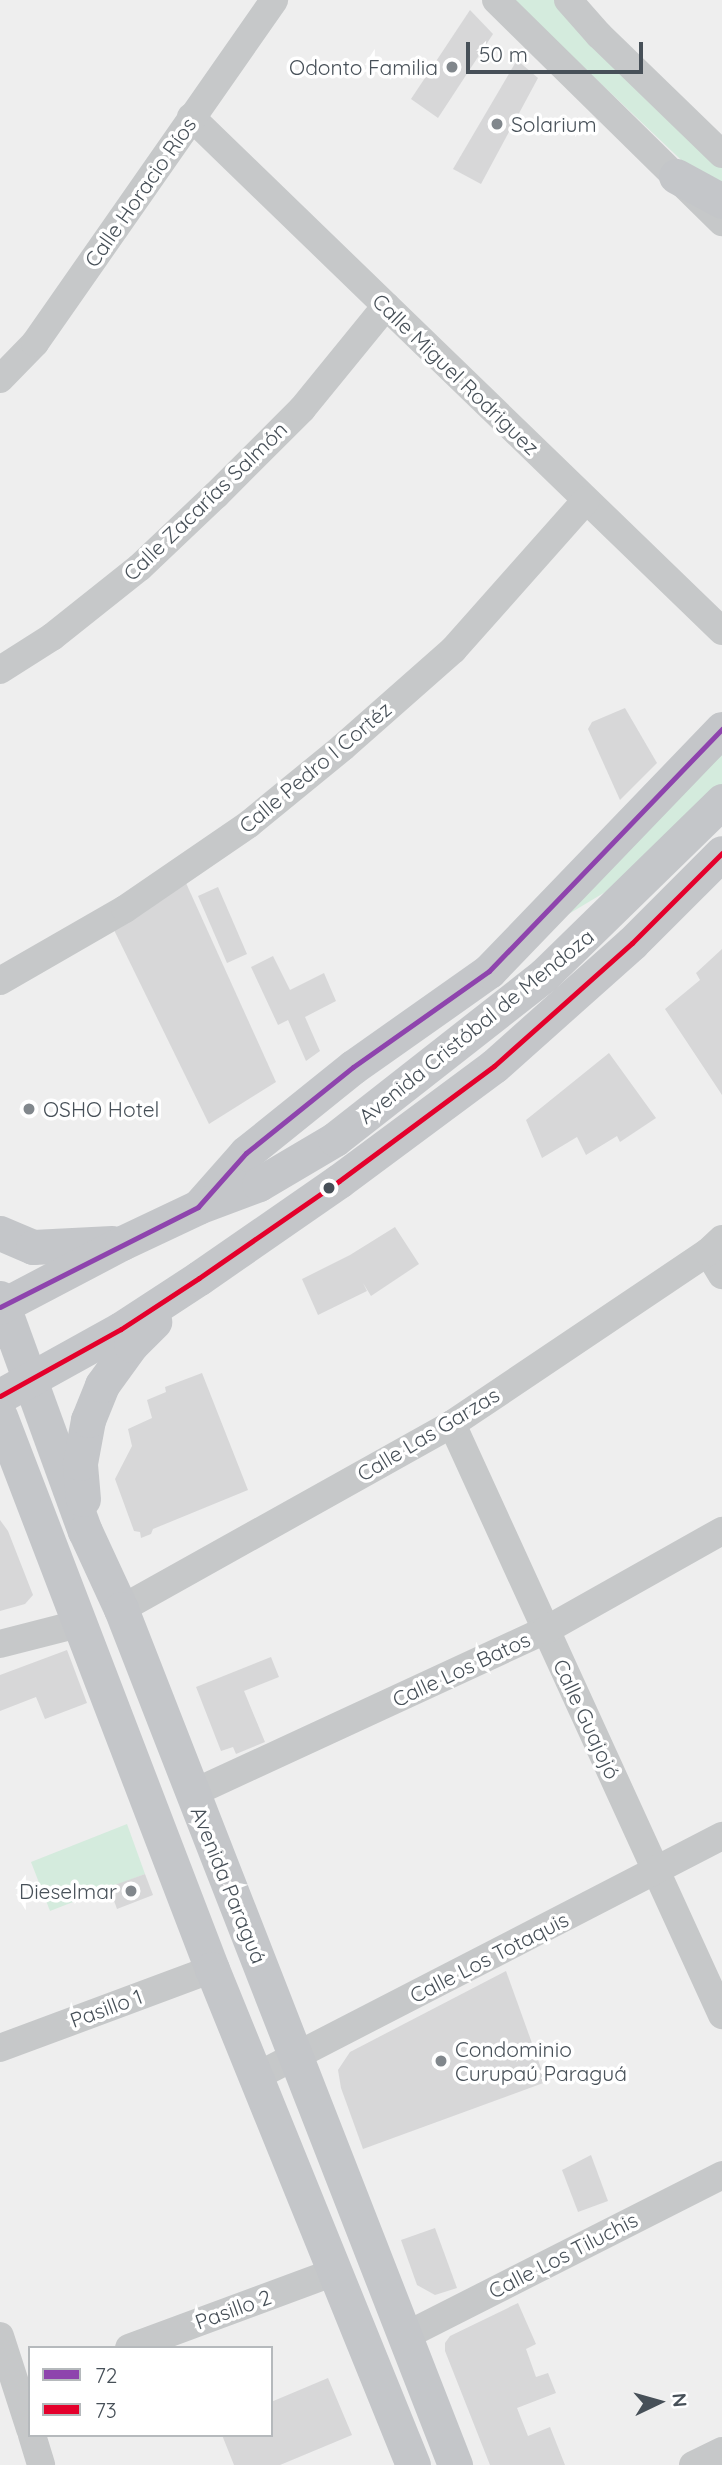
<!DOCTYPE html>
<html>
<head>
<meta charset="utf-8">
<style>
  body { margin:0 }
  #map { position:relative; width:722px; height:2465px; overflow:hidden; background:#eee; font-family:Quicksand,sans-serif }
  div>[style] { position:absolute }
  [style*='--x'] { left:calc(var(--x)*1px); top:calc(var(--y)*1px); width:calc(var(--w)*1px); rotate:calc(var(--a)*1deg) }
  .green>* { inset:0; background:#d4ebdd }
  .building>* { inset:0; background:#d7d7d8 }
  .minor>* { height:28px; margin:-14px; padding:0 14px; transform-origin:14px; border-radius:14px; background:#c6c8c9 }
  .major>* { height:35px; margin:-17.5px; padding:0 17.5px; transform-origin:17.5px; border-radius:17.5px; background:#c4c6c9 }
  .bus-1>* { height:5px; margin:-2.5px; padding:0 2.5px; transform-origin:2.5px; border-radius:2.5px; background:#8e44ad }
  .bus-2>* { height:5px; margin:-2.5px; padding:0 2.5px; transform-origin:2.5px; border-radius:2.5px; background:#e4002b }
  .dots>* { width:19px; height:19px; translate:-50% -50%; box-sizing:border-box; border:4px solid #fff; border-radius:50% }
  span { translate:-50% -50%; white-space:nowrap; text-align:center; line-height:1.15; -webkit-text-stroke:7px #fff; paint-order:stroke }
  .poi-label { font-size:21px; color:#475058 }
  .right { translate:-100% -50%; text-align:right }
  .left { translate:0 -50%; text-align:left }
  .street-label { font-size:21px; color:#475058 }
  .legend { position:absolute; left:28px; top:2346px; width:245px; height:91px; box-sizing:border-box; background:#fff; border:2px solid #b5b9bc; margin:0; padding:9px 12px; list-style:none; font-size:21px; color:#475058 }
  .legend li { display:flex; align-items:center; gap:14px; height:35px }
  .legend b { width:35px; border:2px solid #b5b9bc }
  .north { position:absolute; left:624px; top:2367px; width:70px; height:70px; -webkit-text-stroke:5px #fff; paint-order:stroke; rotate:85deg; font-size:19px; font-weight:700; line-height:28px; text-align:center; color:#475058 }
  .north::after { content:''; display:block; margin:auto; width:24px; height:32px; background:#475058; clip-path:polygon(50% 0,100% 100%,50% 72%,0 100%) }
  .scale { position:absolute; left:466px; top:42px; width:177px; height:32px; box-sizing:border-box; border:4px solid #475058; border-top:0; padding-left:9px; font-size:21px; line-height:24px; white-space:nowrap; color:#475058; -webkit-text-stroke:5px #fff; paint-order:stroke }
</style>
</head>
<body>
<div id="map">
  <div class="green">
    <i style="clip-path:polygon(513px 0,556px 0,722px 168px,722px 191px,699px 177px)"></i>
    <i style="clip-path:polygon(722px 749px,722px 784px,698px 812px,612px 888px,552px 924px)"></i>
    <i style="clip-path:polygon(127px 1824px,145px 1874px,50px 1911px,31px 1862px)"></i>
  </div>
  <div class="building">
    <i style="clip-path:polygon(470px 10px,493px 34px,438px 118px,411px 99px)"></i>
    <i style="clip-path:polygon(517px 60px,538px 78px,481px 184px,453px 169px)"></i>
    <i style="clip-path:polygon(625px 708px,657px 763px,620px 800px,588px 729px,592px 722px)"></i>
    <i style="clip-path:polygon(186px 883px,276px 1082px,209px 1124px,114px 930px)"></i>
    <i style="clip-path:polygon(218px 887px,247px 954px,227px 963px,198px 896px)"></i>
    <i style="clip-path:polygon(722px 949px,722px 1095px,665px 1009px,700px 980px,696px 973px)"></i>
    <i style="clip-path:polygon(273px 956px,290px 990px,324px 973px,336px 1001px,305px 1017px,320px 1051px,306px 1061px,288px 1020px,278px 1025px,251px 967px)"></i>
    <i style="clip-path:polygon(609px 1053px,656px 1118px,620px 1142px,617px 1136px,586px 1155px,577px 1137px,542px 1158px,526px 1120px)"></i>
    <i style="clip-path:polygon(395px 1227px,419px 1264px,371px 1296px,363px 1283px,367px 1291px,318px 1315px,302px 1279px,350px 1255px)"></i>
    <i style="clip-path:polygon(202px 1373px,248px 1490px,153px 1529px,151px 1534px,141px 1538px,140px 1532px,134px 1531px,115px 1479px,132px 1446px,128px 1429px,152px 1418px,147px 1400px,166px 1392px,165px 1387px)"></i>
    <i style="clip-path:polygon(0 1520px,8px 1531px,33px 1595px,25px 1604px,0 1611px)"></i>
    <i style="clip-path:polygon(67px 1650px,87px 1703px,45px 1719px,36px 1697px,0 1711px,0 1675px)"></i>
    <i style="clip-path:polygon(271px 1657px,279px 1677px,244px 1691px,265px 1742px,236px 1754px,233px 1747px,221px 1751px,196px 1687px)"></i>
    <i style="clip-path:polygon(145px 1874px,153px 1895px,117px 1909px,109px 1887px)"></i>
    <i style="clip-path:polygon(506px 1971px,546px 2082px,363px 2149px,341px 2088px,338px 2070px,350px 2052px)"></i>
    <i style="clip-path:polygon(591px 2155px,608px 2201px,578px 2212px,562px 2170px)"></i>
    <i style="clip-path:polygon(435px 2228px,457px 2288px,435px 2295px,417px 2285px,401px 2240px)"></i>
    <i style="clip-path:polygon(518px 2303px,536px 2344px,526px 2349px,536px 2377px,548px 2373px,556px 2393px,517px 2408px,528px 2436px,550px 2427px,565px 2465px,490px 2465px,445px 2351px,445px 2343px,450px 2336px)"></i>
    <i style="clip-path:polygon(328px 2378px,352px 2435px,280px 2465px,234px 2465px,222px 2435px,271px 2435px,271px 2402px)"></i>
  </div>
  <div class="minor">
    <i style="--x:496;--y:0;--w:317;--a:44.5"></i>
    <i style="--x:568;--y:0;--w:47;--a:48.5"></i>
    <i style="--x:599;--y:35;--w:171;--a:44.1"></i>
    <i style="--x:191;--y:117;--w:739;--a:44.07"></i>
    <i style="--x:0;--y:379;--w:50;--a:-45.8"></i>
    <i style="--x:35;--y:343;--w:418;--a:-55.1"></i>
    <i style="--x:0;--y:670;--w:62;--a:-32.4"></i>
    <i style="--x:52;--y:637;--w:112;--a:-38.5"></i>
    <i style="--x:140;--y:567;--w:105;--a:-43.5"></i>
    <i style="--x:216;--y:495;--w:122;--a:-45"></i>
    <i style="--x:302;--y:409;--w:133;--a:-50.8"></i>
    <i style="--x:0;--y:981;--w:144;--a:-29.9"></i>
    <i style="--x:125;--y:909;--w:150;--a:-34.4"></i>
    <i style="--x:249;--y:824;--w:122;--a:-39.3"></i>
    <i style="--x:343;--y:747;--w:147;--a:-41.4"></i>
    <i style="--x:453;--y:650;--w:200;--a:-48.4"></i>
    <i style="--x:708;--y:1252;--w:27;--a:59"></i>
    <i style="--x:452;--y:1424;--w:650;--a:65.45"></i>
    <i style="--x:121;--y:1609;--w:379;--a:-29.2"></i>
    <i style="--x:452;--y:1424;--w:308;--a:-33.9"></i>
    <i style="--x:708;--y:1252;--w:19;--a:-43"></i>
    <i style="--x:0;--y:1644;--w:81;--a:-14.4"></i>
    <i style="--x:193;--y:1793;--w:389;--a:-24.8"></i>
    <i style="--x:546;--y:1630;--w:202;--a:-29.4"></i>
    <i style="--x:0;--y:2048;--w:226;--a:-20.4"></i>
    <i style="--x:255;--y:2077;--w:526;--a:-27.3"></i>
    <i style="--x:0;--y:2336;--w:98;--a:72.1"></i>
    <i style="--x:405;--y:2336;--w:356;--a:-26.9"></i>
    <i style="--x:129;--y:2348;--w:222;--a:-20.3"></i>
    <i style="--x:32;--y:2435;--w:31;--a:73"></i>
    <i style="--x:693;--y:2465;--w:32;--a:-26"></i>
  </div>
  <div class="major">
    <i style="--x:676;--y:176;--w:52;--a:28.5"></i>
    <i style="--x:200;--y:1205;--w:69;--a:-48.5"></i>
    <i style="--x:246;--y:1153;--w:137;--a:-38.8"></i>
    <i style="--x:353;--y:1067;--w:166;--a:-35.2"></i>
    <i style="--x:489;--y:971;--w:336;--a:-46.1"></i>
    <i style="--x:0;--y:1233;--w:36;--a:23"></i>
    <i style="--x:33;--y:1247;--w:79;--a:-2.9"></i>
    <i style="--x:0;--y:1298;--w:248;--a:70"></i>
    <i style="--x:85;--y:1531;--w:86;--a:65.2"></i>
    <i style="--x:121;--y:1609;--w:919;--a:68.68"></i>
    <i style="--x:0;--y:1307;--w:138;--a:-27.7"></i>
    <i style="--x:122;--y:1243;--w:84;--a:-25.3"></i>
    <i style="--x:198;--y:1207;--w:65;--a:-20.7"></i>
    <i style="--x:259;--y:1184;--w:88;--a:-30.6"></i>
    <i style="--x:335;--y:1139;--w:266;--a:-38.1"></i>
    <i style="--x:544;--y:975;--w:249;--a:-44.3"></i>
    <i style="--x:0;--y:1396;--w:138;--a:-29"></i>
    <i style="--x:121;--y:1329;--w:93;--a:-33.2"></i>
    <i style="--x:199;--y:1278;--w:170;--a:-34.7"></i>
    <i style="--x:339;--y:1181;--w:193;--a:-36.6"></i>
    <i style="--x:494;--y:1066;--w:185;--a:-41.7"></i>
    <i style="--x:632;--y:943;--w:127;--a:-45"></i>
    <i style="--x:0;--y:1416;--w:592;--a:69.03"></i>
    <i style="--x:212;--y:1969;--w:535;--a:67.94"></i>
    <i style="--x:83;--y:1499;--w:36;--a:-95"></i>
    <i style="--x:80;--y:1463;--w:44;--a:-79.5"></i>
    <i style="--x:88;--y:1420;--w:38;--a:-68"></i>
    <i style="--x:102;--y:1385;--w:49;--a:-54.1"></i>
    <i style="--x:131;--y:1345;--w:33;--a:-45"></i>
  </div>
  <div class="bus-1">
    <i style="--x:0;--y:1307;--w:222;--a:-26.8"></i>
    <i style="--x:198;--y:1207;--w:72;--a:-48.4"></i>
    <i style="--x:246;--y:1153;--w:137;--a:-38.8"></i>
    <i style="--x:353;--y:1067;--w:166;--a:-35.2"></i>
    <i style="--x:489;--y:971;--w:336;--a:-46.1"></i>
  </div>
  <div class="bus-2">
    <i style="--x:0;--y:1396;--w:138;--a:-29"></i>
    <i style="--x:121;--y:1329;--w:93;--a:-33.2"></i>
    <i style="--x:199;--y:1278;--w:170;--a:-34.7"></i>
    <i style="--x:339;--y:1181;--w:193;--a:-36.6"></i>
    <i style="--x:494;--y:1066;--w:185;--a:-41.7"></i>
    <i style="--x:632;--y:943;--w:127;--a:-45"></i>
  </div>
  <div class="dots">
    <i style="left:452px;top:67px;background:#81878c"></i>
    <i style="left:497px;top:124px;background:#81878c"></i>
    <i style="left:29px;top:1109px;background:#81878c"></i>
    <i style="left:329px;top:1188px;background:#475058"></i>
    <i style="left:131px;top:1891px;background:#81878c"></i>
    <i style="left:441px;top:2061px;background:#81878c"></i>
  </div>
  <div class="poi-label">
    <span class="right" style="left:438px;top:67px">Odonto Familia</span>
    <span class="left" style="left:511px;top:124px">Solarium</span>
    <span class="left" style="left:43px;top:1109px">OSHO Hotel</span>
    <span class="right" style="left:117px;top:1891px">Dieselmar</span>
    <span class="left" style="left:455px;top:2061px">Condominio<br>Curupaú Paraguá</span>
  </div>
  <div class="street-label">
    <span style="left:140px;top:192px;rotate:-55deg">Calle Horacio Ríos</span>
    <span style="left:456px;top:374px;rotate:44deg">Calle Miguel Rodriguez</span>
    <span style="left:205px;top:501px;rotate:-44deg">Calle Zacarías Salmón</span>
    <span style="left:315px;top:767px;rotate:-40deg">Calle Pedro I Cortéz</span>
    <span style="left:476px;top:1026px;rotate:-39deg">Avenida Cristóbal de Mendoza</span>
    <span style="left:428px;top:1434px;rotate:-31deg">Calle Las Garzas</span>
    <span style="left:461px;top:1669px;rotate:-25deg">Calle Los Batos</span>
    <span style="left:587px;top:1719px;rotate:65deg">Calle Guajojó</span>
    <span style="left:229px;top:1885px;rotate:68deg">Avenida Paraguá</span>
    <span style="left:489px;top:1957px;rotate:-27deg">Calle Los Totaquis</span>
    <span style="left:106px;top:2008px;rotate:-20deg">Pasillo 1</span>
    <span style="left:563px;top:2255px;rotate:-27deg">Calle Los Tiluchis</span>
    <span style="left:233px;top:2309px;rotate:-20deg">Pasillo 2</span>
  </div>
  <ul class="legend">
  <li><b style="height:9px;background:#8e44ad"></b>72</li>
  <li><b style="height:9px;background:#e4002b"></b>73</li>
  </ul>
  <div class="north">N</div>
  <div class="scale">50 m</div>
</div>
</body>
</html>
